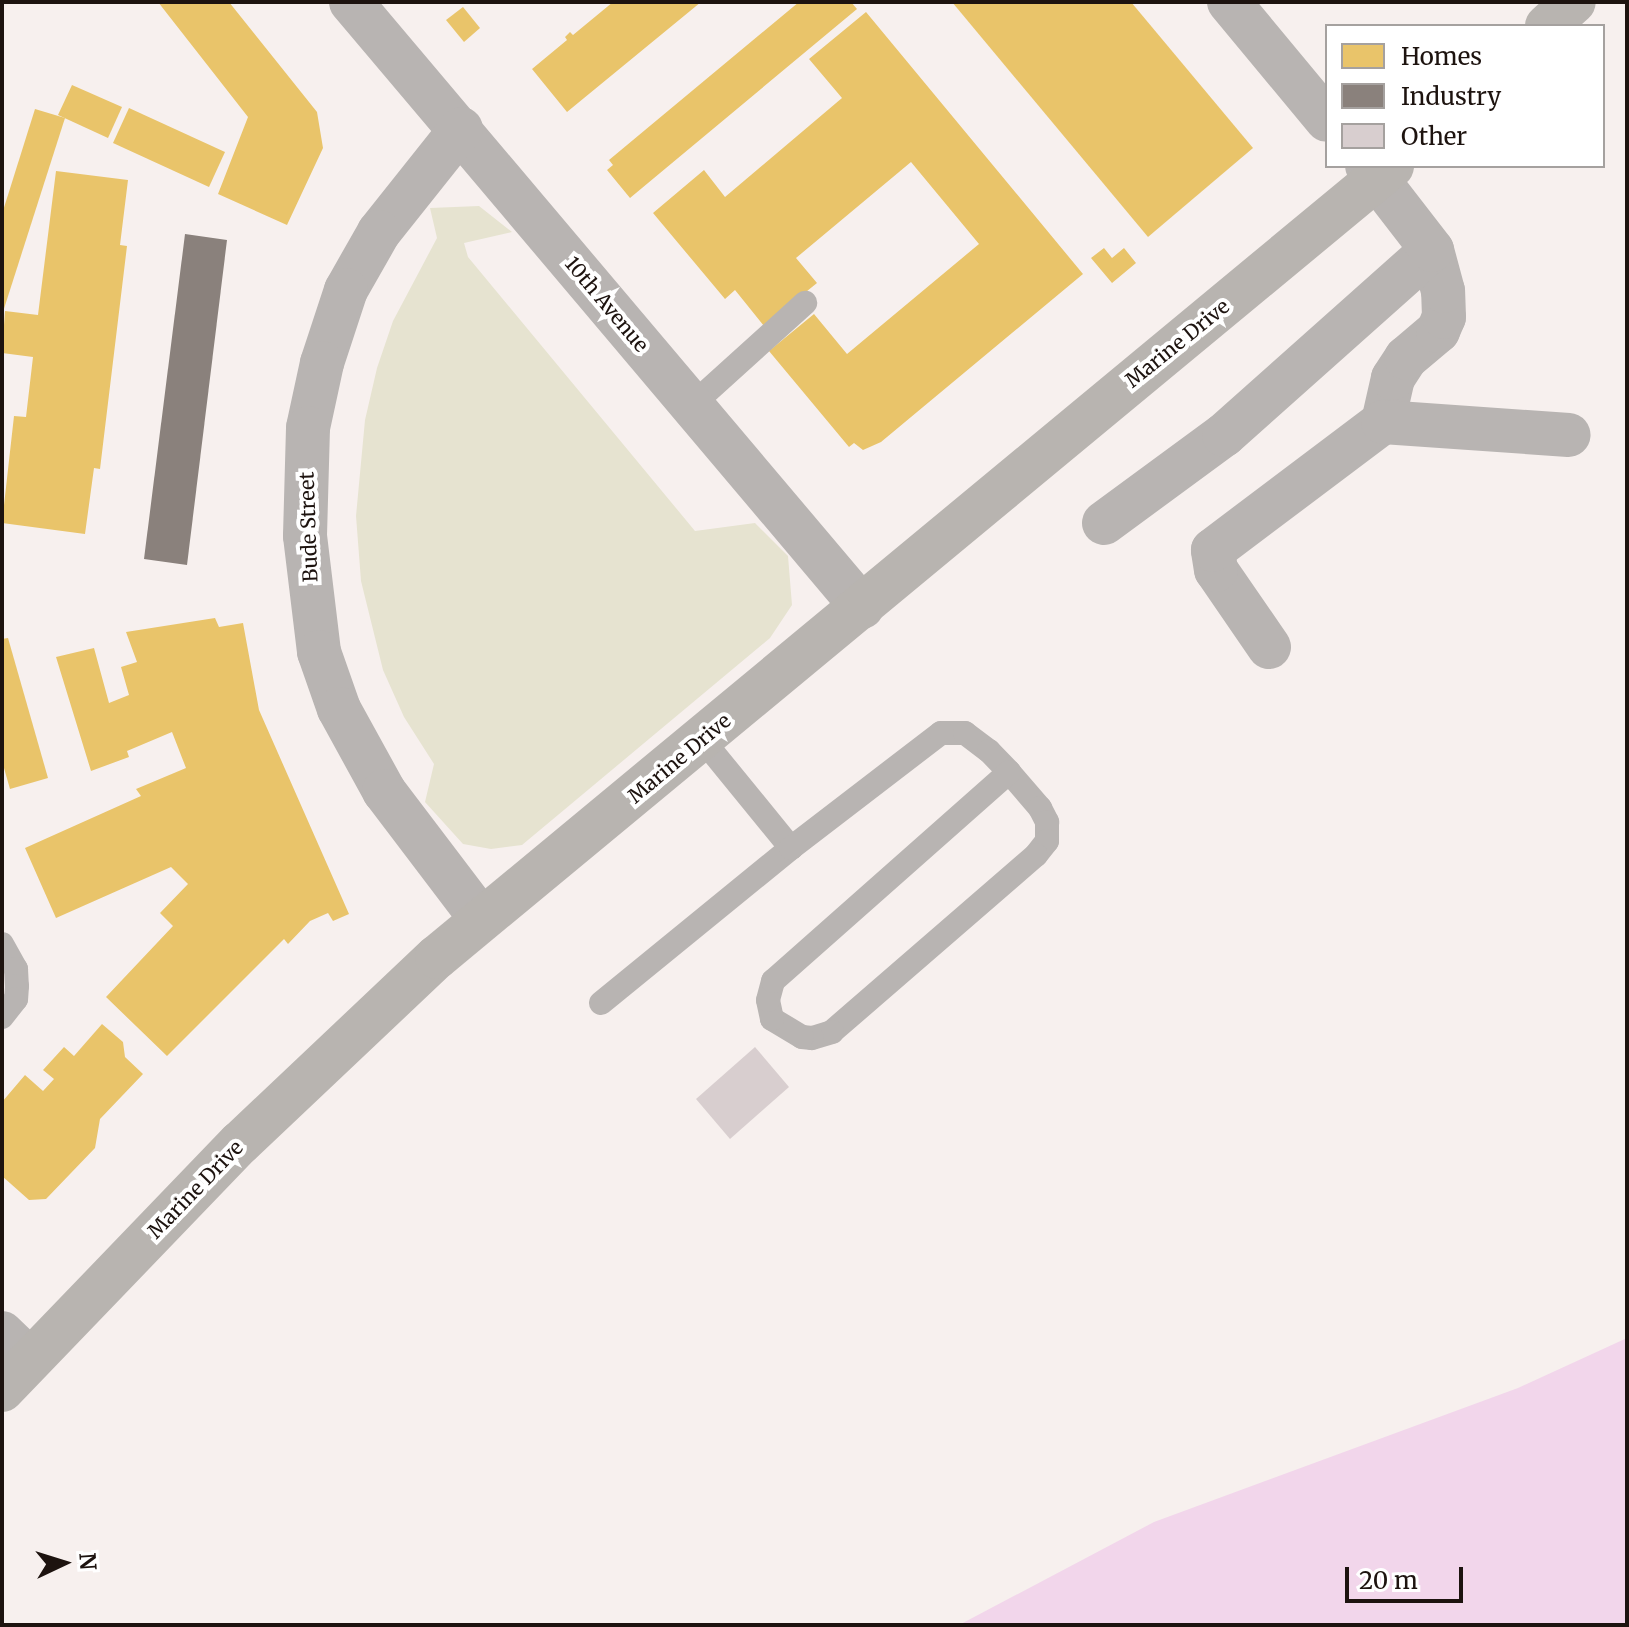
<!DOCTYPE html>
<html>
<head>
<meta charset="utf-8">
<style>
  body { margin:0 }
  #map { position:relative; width:1629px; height:1627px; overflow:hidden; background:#f7f0ee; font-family:Merriweather,serif }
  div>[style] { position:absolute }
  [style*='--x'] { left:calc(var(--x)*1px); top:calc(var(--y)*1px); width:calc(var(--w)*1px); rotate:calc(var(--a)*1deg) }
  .green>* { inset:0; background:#e6e3d0 }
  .water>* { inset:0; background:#f2d6eb }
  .homes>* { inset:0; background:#e9c46a }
  .industry>* { inset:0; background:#8a817c }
  .building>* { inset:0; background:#d8cecf }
  .lane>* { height:24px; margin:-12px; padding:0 12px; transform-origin:12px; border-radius:12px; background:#b8b4b2 }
  .street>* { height:44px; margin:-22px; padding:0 22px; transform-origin:22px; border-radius:22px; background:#b8b4b2 }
  .secondary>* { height:44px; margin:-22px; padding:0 22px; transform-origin:22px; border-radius:22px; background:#b8b4b0 }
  span { translate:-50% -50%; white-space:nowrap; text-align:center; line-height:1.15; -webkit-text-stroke:8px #fff; paint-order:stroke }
  .street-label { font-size:20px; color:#1d130f }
  .frame { position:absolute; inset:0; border:4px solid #1d130f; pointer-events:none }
  .legend { position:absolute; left:1325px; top:24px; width:280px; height:144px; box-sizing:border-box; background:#fff; border:2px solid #a5a19f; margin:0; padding:10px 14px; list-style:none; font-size:24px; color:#1d130f }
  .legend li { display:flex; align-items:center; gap:16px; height:40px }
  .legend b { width:40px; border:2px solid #a5a19f }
  .north { position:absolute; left:24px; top:1523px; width:80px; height:80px; -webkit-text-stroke:6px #fff; paint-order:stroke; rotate:86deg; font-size:22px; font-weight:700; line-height:32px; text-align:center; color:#1d130f }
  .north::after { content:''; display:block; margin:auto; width:28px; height:36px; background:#1d130f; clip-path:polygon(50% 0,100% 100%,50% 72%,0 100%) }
  .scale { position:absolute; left:1345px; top:1567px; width:118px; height:36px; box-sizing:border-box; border:4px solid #1d130f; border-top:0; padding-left:10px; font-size:24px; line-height:28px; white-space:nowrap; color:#1d130f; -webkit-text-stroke:6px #fff; paint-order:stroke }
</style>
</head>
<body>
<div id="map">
  <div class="green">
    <i style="clip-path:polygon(479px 206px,512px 232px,464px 243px,468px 257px,695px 531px,755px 523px,788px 556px,792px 605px,770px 638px,522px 845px,491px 849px,463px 844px,425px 802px,434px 764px,404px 717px,383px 670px,361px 581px,356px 516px,365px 420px,377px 368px,393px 321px,437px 238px,430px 208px)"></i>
  </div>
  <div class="water">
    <i style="clip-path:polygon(1627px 1338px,1627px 1625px,959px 1625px,1154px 1522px,1518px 1388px)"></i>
  </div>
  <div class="homes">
    <i style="clip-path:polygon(158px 2px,229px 2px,317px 112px,323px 148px,287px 225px,218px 194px,248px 117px)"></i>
    <i style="clip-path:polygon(613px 2px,701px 2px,567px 112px,532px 69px,567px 40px,565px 37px,570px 32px,573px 35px)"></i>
    <i style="clip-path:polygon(799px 2px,851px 2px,857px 9px,630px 198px,607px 170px,613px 165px,609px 160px)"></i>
    <i style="clip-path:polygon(952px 2px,1131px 2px,1253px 148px,1148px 237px)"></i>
    <i style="clip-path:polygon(463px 7px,480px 28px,464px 42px,446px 20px)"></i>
    <i style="clip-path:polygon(866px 12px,1083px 274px,881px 442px,863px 450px,854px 443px,849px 447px,769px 351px,814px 314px,847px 354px,979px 244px,911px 162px,796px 258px,817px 283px,764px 326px,735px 290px,725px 299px,653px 213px,704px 170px,725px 197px,842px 98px,809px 59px)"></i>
    <i style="clip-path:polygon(72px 85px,122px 107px,108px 138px,58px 115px)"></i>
    <i style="clip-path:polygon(129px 108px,225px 152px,209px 187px,113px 143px)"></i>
    <i style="clip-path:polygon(35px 109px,65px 118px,2px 315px,2px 214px)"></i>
    <i style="clip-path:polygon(56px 171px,128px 180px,120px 245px,127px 246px,100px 469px,94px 468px,85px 534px,2px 523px,14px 416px,26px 417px,33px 357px,2px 353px,5px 311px,38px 315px)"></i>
    <i style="clip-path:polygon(1104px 248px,1112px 258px,1124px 248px,1136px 263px,1112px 283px,1091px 258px)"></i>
    <i style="clip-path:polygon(215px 618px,219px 627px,243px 623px,259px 710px,349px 914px,333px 921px,328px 913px,310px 921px,288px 944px,284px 939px,167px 1056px,106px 997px,173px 926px,160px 913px,188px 884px,171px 867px,56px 918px,25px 848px,141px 796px,136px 789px,186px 768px,172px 732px,127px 751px,129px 757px,91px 771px,56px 657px,94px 648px,109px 703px,129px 695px,121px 667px,137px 662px,126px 632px)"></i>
    <i style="clip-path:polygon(8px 638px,48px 778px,10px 789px,2px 761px,2px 639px)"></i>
    <i style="clip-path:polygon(102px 1024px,123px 1042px,125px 1057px,143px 1074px,100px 1119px,95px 1148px,46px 1199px,29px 1200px,2px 1176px,2px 1102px,25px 1075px,43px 1091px,54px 1079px,43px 1070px,64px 1047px,74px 1056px)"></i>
  </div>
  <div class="industry">
    <i style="clip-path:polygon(185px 234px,227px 240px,187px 565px,144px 559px)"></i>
  </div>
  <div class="building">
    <i style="clip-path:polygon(755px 1047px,789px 1087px,730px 1139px,696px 1099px)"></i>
  </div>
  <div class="lane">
    <i style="--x:691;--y:406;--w:154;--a:-42.1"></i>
    <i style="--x:702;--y:739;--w:141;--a:50.8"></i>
    <i style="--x:2;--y:944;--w:29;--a:61"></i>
    <i style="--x:16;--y:969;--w:17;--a:87"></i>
    <i style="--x:17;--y:986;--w:13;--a:94"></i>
    <i style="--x:16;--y:999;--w:23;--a:128"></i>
    <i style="--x:601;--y:1003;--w:245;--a:-39.2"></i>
    <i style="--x:791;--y:848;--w:189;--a:-37.5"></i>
    <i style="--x:941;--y:733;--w:24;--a:0"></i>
    <i style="--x:965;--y:733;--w:30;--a:37"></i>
    <i style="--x:989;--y:751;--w:29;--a:46"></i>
    <i style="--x:1009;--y:772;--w:48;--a:49.3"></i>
    <i style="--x:1040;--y:808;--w:16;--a:63"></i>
    <i style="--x:1047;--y:822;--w:19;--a:90"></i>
    <i style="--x:1047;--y:841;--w:18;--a:128"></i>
    <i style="--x:1036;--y:855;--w:270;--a:139.1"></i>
    <i style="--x:832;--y:1032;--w:21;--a:163"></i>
    <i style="--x:812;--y:1038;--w:10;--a:-174"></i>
    <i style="--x:802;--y:1037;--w:35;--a:-149"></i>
    <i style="--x:772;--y:1019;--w:19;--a:-102"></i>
    <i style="--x:768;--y:1000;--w:20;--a:-75"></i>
    <i style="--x:773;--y:981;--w:315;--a:-41.5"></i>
  </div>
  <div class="street">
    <i style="--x:351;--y:2;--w:792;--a:49.81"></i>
    <i style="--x:1229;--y:2;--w:153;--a:50.3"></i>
    <i style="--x:461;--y:129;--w:132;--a:128.5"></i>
    <i style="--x:379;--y:232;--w:67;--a:119.6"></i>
    <i style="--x:346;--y:290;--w:77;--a:108.2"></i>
    <i style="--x:322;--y:363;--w:66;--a:102.2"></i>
    <i style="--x:308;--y:428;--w:108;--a:91.6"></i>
    <i style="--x:305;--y:536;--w:117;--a:83.1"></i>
    <i style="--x:319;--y:652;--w:60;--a:70.7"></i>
    <i style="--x:339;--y:709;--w:94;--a:61.2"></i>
    <i style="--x:384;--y:791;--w:161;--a:52.8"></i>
    <i style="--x:1383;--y:422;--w:45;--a:-77.2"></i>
    <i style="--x:1393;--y:378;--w:24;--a:-57"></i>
    <i style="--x:1406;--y:358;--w:42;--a:-40.2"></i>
    <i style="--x:1438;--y:331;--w:15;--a:-67"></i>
    <i style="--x:1444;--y:317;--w:26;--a:-92"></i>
    <i style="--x:1443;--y:291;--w:42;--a:-105"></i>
    <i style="--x:1104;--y:523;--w:149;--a:-36.3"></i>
    <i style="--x:1224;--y:435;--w:278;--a:-41.7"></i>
    <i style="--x:1432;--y:250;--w:106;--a:-127.7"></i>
    <i style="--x:1269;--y:647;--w:93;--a:-124.5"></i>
    <i style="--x:1216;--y:570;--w:20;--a:-99"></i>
    <i style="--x:1213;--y:550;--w:213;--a:-37"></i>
    <i style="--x:1383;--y:422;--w:186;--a:4"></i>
    <i style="--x:2;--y:1333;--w:39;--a:44"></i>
  </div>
  <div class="secondary">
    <i style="--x:1547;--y:26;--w:36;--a:-42"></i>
    <i style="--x:2;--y:1390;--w:343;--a:-46.1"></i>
    <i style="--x:240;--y:1143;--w:271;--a:-43.4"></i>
    <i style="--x:437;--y:957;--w:1240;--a:-39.63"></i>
  </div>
  <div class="street-label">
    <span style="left:607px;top:304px;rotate:50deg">10th Avenue</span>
    <span style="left:1177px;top:343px;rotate:-39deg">Marine Drive</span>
    <span style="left:308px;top:527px;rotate:-92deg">Bude Street</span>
    <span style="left:679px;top:758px;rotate:-40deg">Marine Drive</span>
    <span style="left:195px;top:1189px;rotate:-46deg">Marine Drive</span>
  </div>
  <div class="frame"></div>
  <ul class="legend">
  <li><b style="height:22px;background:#e9c46a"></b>Homes</li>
  <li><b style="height:22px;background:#8a817c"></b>Industry</li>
  <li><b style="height:22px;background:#d8cecf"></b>Other</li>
  </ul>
  <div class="north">N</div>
  <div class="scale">20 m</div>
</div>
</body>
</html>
